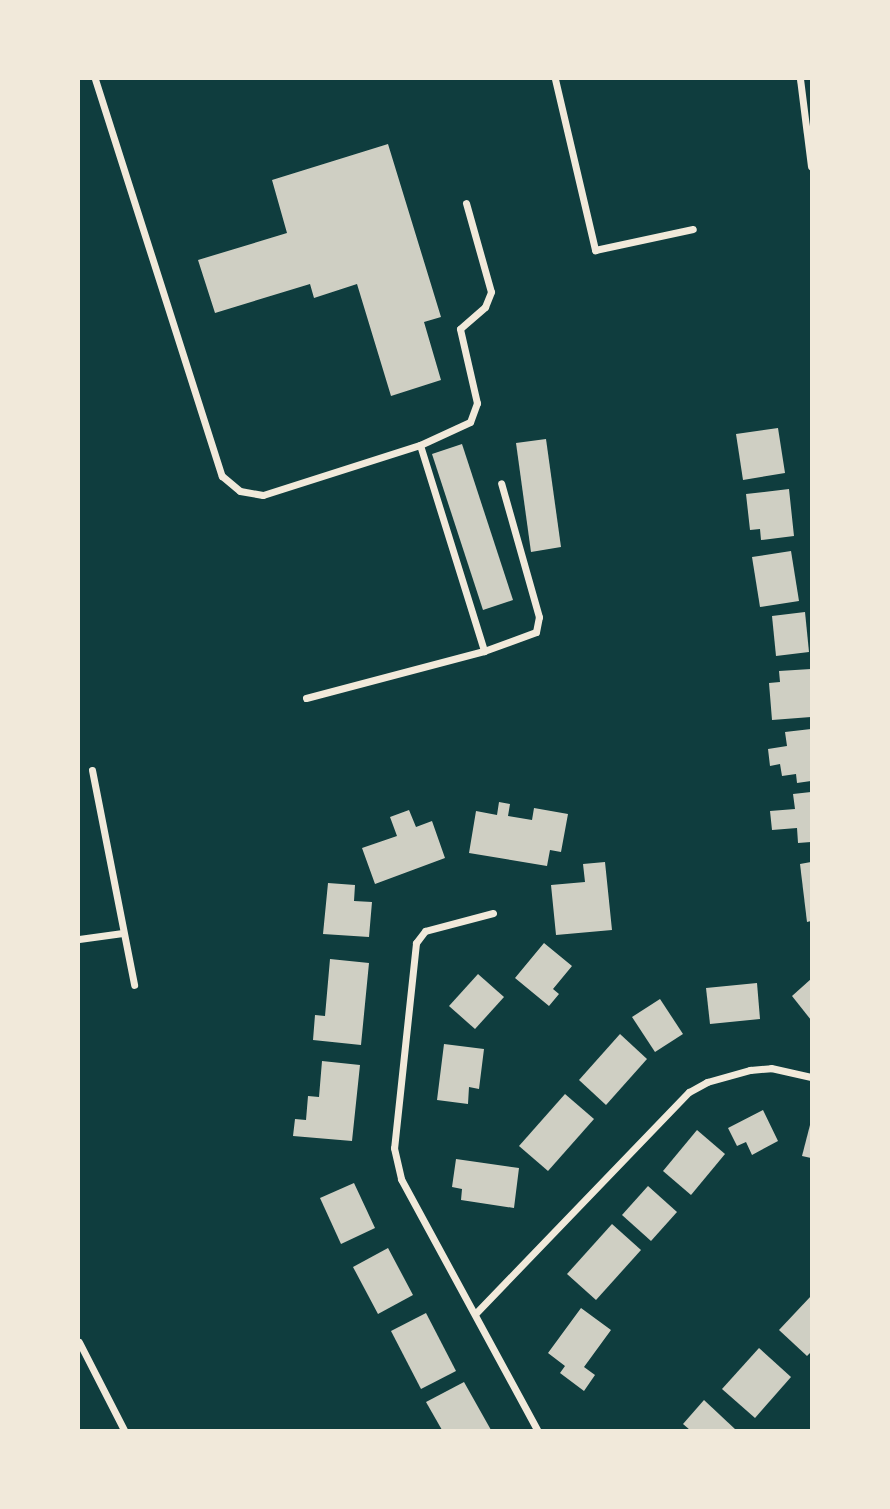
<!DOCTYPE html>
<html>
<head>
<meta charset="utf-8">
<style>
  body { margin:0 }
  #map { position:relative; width:890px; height:1509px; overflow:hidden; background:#0f3d3e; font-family:Lato,sans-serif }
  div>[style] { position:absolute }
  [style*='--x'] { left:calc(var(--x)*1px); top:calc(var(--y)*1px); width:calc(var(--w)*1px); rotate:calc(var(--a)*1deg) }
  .building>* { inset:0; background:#cfcfc3 }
  .minor>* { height:7px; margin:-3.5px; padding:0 3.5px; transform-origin:3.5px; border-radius:3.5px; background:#f1e9da }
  span { translate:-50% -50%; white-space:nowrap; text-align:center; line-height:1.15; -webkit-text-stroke:6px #f1e9da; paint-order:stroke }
  .frame { position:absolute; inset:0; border:80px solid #f1e9da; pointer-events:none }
</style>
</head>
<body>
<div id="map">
  <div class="building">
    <i style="clip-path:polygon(388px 144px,441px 317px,424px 322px,441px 380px,391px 396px,357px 284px,314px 298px,310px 284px,215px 313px,198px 260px,287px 233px,272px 180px)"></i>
    <i style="clip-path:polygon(778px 428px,785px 473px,743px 480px,736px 434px)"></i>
    <i style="clip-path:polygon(546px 439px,561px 547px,531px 552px,516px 443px)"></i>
    <i style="clip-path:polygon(462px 444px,513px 600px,483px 610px,432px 454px)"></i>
    <i style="clip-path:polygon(789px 489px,794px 536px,761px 540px,760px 529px,750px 530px,746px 494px)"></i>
    <i style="clip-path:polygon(791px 551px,799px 601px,760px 607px,752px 557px)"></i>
    <i style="clip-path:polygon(805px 612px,809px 652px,776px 656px,772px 616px)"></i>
    <i style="clip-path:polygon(811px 669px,811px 717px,772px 720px,769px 683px,780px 682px,779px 671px)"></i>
    <i style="clip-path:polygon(811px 729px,811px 781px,797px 783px,796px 774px,782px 776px,780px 764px,770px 766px,768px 749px,787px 746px,785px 732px)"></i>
    <i style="clip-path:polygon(811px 792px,811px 842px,798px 843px,797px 828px,772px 830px,770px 811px,795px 809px,793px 794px)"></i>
    <i style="clip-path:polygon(499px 802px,510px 804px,508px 816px,532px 820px,534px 808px,568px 814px,561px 852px,550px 850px,547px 866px,469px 853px,476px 811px,497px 815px)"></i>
    <i style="clip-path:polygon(409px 810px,416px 827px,432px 821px,445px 858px,375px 884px,362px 848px,397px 836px,390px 817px)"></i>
    <i style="clip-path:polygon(605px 862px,612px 930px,556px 935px,551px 885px,585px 882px,583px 864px)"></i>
    <i style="clip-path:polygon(811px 862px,811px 921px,807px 922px,800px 864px)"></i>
    <i style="clip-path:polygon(328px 883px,355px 885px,354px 901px,372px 902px,369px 937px,323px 934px)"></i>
    <i style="clip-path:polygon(544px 943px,572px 966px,553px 989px,559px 994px,549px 1006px,515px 978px)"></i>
    <i style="clip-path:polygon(330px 959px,369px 963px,361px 1045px,313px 1040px,315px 1015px,325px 1016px)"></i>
    <i style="clip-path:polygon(478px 974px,504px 997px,475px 1029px,449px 1006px)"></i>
    <i style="clip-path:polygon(811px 979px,811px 1020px,792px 996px)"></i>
    <i style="clip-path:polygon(757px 983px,760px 1019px,710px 1024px,706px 988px)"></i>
    <i style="clip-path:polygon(660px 999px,683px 1034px,655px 1052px,632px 1017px)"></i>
    <i style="clip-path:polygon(620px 1034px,647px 1059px,606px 1105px,579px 1080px)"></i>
    <i style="clip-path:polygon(444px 1044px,484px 1049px,479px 1089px,469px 1087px,468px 1104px,437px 1100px)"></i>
    <i style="clip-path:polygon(322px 1061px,360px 1065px,352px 1141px,293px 1136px,295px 1119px,306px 1120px,308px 1096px,319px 1097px)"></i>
    <i style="clip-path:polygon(565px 1094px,594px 1119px,548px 1171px,519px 1146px)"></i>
    <i style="clip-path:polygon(763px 1110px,778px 1141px,752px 1155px,746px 1142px,737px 1146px,728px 1128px)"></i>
    <i style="clip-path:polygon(810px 1125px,811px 1125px,811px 1158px,802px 1156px)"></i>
    <i style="clip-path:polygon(697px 1130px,725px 1154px,691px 1195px,663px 1171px)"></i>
    <i style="clip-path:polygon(456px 1159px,519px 1168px,514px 1208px,461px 1200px,462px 1189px,452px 1187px)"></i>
    <i style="clip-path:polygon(354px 1183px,375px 1228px,341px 1244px,320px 1198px)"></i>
    <i style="clip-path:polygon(648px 1186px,677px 1212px,651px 1241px,622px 1215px)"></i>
    <i style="clip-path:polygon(612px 1224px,641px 1250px,596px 1300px,567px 1274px)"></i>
    <i style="clip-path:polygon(388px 1248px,413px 1295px,378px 1314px,353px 1267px)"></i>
    <i style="clip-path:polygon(811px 1296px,811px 1352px,807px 1356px,779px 1330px)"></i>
    <i style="clip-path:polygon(581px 1308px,611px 1330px,584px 1367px,595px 1375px,584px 1391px,560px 1373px,565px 1366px,548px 1353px)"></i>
    <i style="clip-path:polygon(426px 1313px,456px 1371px,421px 1389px,391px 1331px)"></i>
    <i style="clip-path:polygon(759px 1348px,791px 1377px,755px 1418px,722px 1389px)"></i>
    <i style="clip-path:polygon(464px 1382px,491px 1430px,442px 1430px,426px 1402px)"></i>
    <i style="clip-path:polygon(704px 1400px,736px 1430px,690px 1430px,683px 1424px)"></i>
  </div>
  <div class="minor">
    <i style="--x:95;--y:79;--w:417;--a:72.3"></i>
    <i style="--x:222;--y:476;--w:23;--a:40"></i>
    <i style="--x:240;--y:491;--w:23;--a:10"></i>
    <i style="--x:263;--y:495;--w:165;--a:-17.7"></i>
    <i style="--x:555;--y:79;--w:176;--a:76.8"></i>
    <i style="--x:595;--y:250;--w:100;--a:-12.1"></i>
    <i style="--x:800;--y:79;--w:88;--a:82.8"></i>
    <i style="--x:466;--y:203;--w:92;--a:74.3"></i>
    <i style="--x:491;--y:292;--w:16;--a:112"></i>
    <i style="--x:485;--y:307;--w:33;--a:139"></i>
    <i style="--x:460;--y:329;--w:76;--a:77.1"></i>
    <i style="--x:477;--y:403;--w:20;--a:110"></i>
    <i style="--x:470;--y:422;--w:55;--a:155.3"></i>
    <i style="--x:420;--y:445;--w:216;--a:72.7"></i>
    <i style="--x:306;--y:698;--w:184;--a:-14.8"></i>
    <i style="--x:484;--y:651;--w:55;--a:-20.1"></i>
    <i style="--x:536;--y:632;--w:15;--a:-79"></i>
    <i style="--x:539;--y:617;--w:139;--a:-105.8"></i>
    <i style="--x:92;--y:770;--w:219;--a:78.9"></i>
    <i style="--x:493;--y:913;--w:70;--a:165.2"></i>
    <i style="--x:425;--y:931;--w:15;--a:127"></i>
    <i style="--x:416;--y:943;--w:206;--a:96.1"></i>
    <i style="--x:394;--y:1148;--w:32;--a:77"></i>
    <i style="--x:401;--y:1179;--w:285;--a:61.5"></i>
    <i style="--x:79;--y:939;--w:44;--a:-7.8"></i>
    <i style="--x:475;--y:1314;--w:308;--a:-46.1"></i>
    <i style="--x:689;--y:1092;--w:21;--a:-29"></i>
    <i style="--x:707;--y:1082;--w:45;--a:-15.6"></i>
    <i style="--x:750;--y:1070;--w:21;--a:-5"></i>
    <i style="--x:771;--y:1068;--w:41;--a:12.7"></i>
    <i style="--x:79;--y:1342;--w:99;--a:62.9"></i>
  </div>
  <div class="frame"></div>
</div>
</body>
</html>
